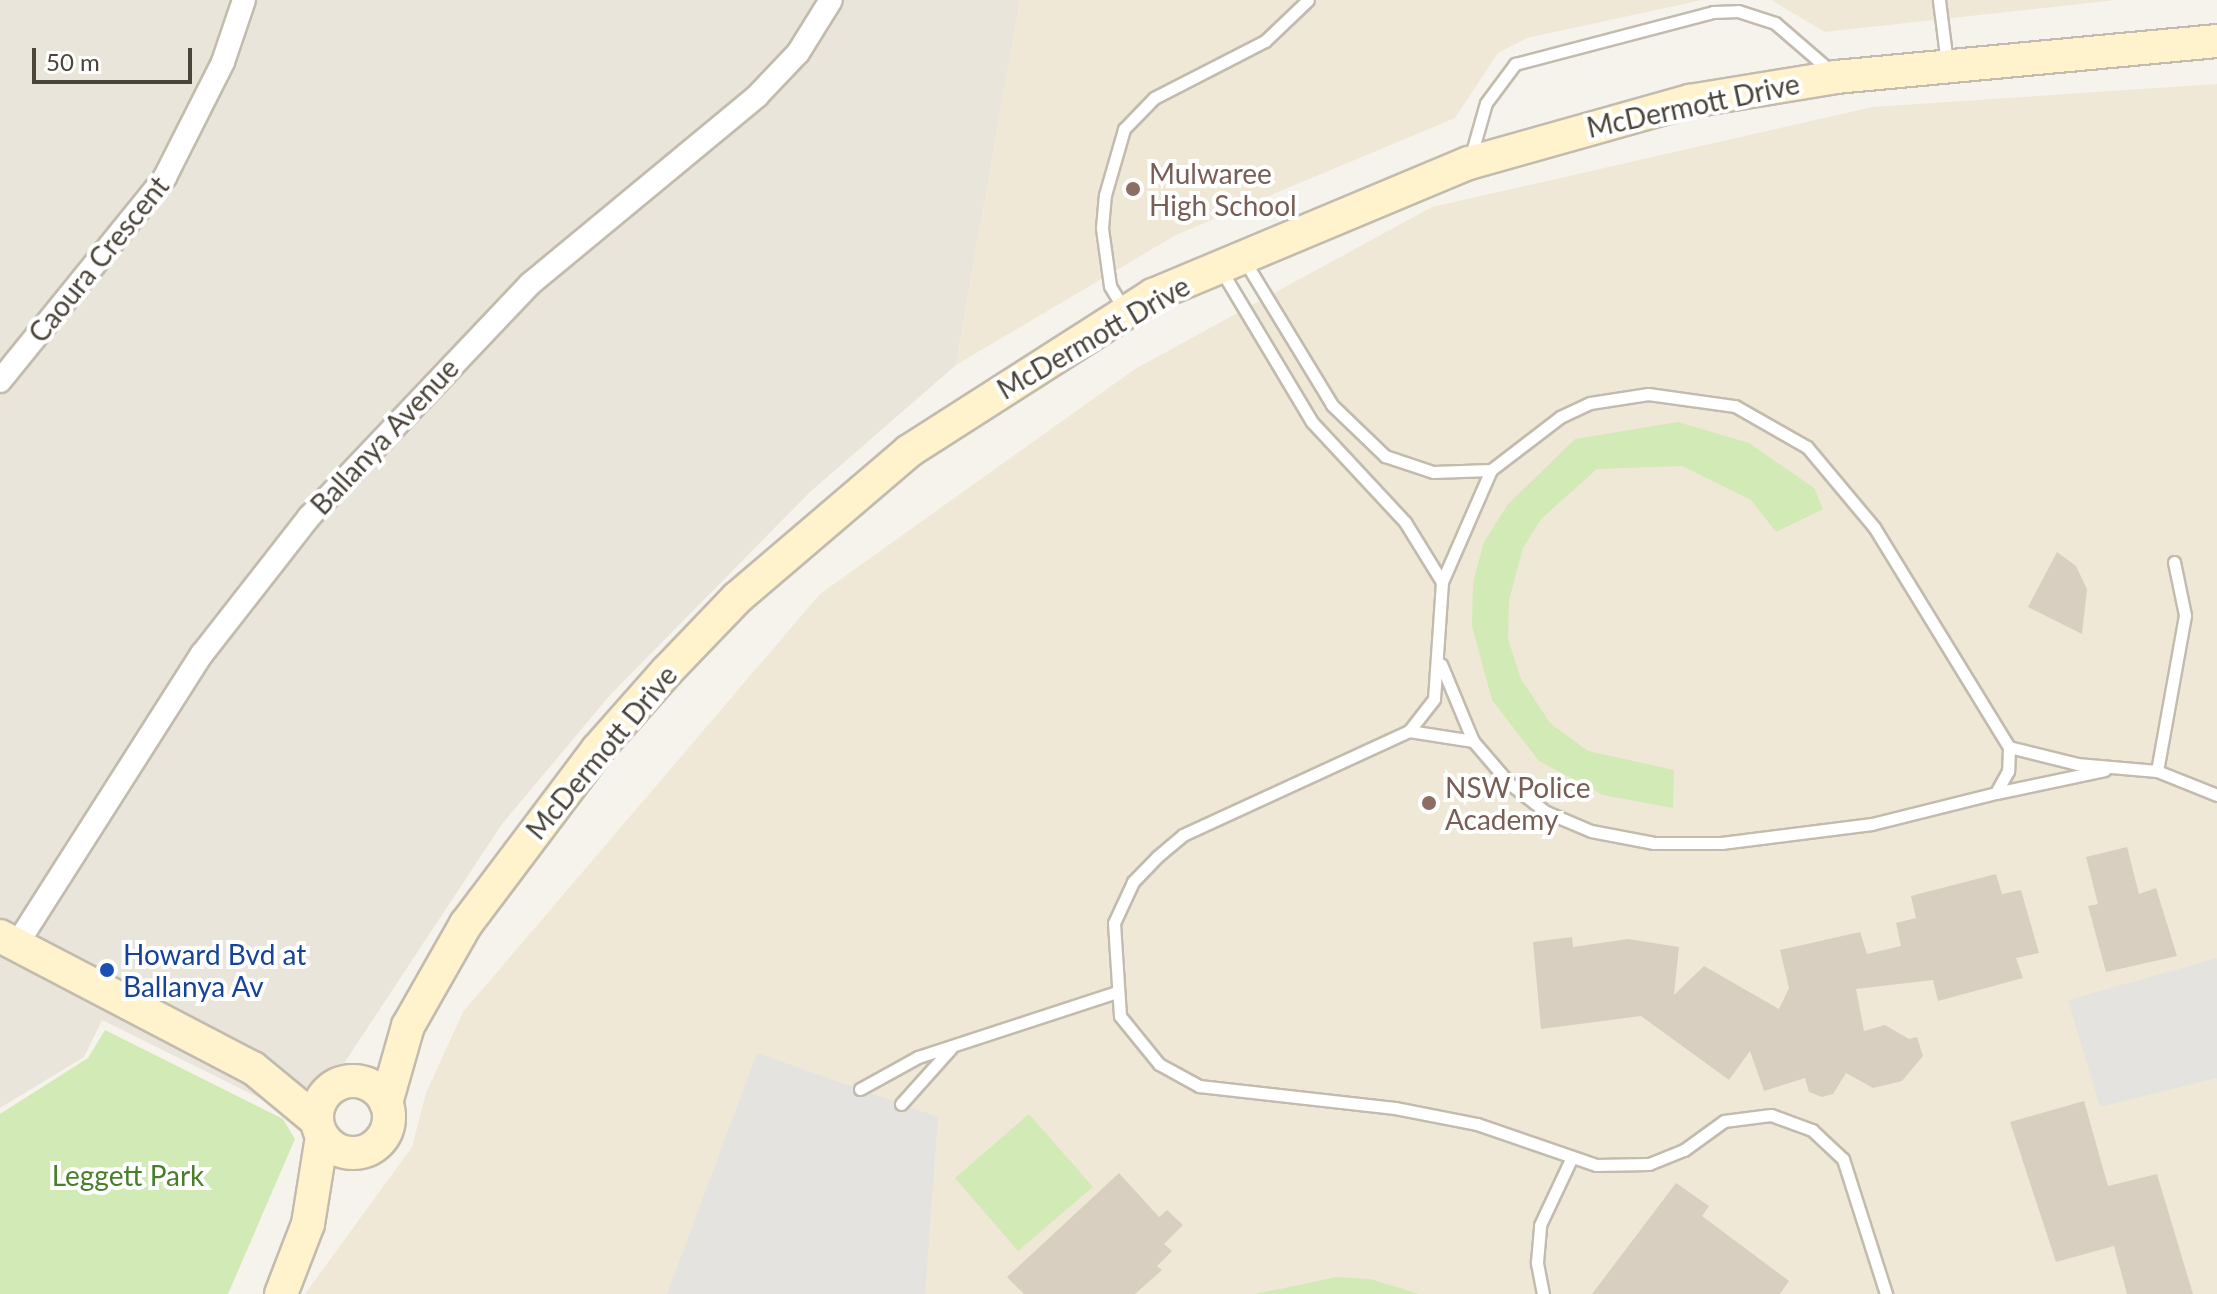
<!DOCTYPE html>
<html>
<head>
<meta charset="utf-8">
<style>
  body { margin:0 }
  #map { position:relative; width:2217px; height:1294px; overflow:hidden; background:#f6f3ec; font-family:Lato,sans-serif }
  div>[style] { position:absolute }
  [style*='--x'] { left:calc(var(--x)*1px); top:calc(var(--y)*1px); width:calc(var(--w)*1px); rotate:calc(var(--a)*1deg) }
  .residential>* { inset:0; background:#eae5da }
  .education>* { inset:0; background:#efe8d6 }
  .green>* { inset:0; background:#d2eab5 }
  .parking>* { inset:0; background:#e5e3e0 }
  .building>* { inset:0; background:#d8cfc1 }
  .roads { filter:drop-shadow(2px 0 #c2bbae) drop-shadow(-2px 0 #c2bbae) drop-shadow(0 2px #c2bbae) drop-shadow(0 -2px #c2bbae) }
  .lane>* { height:11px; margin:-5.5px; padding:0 5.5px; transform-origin:5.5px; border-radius:5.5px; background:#fff }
  .street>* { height:22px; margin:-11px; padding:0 11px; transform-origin:11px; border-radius:11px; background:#fff }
  .secondary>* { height:32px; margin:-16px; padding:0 16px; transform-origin:16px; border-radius:16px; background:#fff3cd }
  .secondary>.ring { margin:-16px; padding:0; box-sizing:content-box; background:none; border:32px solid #fff3cd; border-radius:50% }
  .dots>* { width:22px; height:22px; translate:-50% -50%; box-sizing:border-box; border:4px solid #fff; border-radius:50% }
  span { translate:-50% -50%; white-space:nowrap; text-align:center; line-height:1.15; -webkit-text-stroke:8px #fff; paint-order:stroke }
  .street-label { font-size:28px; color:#4b4439 }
  .education-label { font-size:28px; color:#785e54 }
  .left { translate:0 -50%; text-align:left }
  .transit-label { font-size:28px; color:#164399 }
  .park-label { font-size:28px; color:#4a7f2a }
  .scale { position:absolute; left:32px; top:48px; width:160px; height:36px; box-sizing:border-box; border:4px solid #4b4439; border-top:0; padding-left:10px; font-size:24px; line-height:28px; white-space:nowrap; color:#4b4439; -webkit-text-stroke:6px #fff; paint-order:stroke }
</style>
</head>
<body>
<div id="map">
  <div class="residential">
    <i style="clip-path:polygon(0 0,1020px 0,956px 365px,810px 492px,611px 694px,502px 824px,306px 1121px,102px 1020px,84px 1057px,0 1108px)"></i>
  </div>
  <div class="education">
    <i style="clip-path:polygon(1020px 0,1702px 0,1527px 38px,1498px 53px,1455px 118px,1176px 235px,956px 365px)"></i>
    <i style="clip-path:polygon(1771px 0,2116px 0,1825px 32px)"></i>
    <i style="clip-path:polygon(2217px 84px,2217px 1294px,305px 1294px,412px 1147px,426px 1093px,463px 1012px,820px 594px,1135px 369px,1432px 207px,1873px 107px)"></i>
  </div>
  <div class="green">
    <i style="clip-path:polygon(1678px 422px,1749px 443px,1814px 488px,1823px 509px,1776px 532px,1751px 500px,1682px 466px,1597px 469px,1541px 519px,1523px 548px,1509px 600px,1508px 639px,1521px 679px,1550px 723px,1588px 751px,1674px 770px,1673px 808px,1603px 795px,1539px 761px,1492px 700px,1472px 626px,1473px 582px,1484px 542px,1508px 504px,1575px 439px)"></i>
    <i style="clip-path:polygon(105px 1030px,283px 1119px,295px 1139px,228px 1294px,0 1294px,0 1114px,88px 1058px)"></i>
    <i style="clip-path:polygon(1029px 1114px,1093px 1187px,1018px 1251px,955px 1178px)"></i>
    <i style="clip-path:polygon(1337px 1277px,1370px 1279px,1419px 1294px,1255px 1294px)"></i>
  </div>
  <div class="parking">
    <i style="clip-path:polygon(2217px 958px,2217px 1078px,2100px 1107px,2068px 1000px)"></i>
    <i style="clip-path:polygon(757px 1053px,938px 1117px,925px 1294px,667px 1294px)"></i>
  </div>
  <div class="building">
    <i style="clip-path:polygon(2057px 552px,2076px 566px,2087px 589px,2082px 634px,2028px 607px)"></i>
    <i style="clip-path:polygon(2127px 847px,2139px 894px,2156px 888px,2177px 956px,2106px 972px,2088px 906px,2098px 904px,2086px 857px)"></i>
    <i style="clip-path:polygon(1996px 874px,2002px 894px,2021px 890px,2039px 953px,2016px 958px,2023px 978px,1938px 1001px,1933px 980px,1856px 989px,1864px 1031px,1885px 1025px,1909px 1039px,1917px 1037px,1923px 1056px,1902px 1081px,1873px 1088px,1846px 1073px,1833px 1094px,1822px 1097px,1809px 1092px,1805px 1078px,1764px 1091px,1750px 1051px,1729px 1080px,1641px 1016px,1541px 1029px,1533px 942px,1572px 937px,1573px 947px,1628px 939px,1679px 947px,1674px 995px,1704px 966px,1779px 1009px,1789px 988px,1780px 950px,1860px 932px,1867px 954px,1901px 946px,1896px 923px,1916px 918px,1911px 896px)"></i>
    <i style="clip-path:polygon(2084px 1101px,2108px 1186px,2157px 1174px,2193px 1294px,2127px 1294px,2114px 1246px,2056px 1262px,2010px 1122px)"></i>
    <i style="clip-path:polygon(1119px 1173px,1159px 1217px,1167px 1210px,1183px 1225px,1164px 1244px,1172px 1251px,1157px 1266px,1162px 1270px,1135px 1294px,1024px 1294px,1007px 1277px)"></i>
    <i style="clip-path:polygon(1676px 1183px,1709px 1206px,1702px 1216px,1789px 1281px,1780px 1294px,1592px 1294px)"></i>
  </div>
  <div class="roads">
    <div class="lane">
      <i style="--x:1939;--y:0;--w:64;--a:82.8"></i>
      <i style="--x:1470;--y:159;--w:58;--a:-74.1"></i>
      <i style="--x:1486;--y:103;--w:49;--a:-53.4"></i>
      <i style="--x:1515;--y:64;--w:205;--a:-14.7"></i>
      <i style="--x:1713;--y:12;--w:25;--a:-2"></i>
      <i style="--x:1738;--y:11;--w:39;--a:18"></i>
      <i style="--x:1775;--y:23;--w:78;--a:40.8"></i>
      <i style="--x:1244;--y:260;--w:170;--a:58.7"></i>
      <i style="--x:1332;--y:405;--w:74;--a:43.9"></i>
      <i style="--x:1385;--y:456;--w:51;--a:18.4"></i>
      <i style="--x:1433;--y:472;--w:58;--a:-2"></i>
      <i style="--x:1491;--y:470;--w:87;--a:-37.5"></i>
      <i style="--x:1560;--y:417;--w:33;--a:-25"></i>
      <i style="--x:1590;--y:403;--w:59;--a:-8.8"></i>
      <i style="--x:1648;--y:394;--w:88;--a:7.9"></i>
      <i style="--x:1735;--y:406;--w:83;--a:29.7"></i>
      <i style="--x:1807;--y:447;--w:104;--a:50.1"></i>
      <i style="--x:1874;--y:527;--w:258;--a:58.5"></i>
      <i style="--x:2009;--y:747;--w:24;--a:92"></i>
      <i style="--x:2008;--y:771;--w:25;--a:119"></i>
      <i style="--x:1996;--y:793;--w:128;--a:166"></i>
      <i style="--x:1872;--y:824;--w:152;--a:172.8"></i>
      <i style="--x:1721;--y:843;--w:67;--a:180"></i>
      <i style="--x:1654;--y:843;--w:64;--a:-169.2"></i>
      <i style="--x:1591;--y:831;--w:49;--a:-157.1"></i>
      <i style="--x:1546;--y:812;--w:46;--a:-142.1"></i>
      <i style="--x:1510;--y:784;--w:57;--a:-130.7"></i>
      <i style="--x:1473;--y:741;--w:83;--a:-112.6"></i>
      <i style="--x:1221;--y:270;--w:177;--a:59.1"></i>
      <i style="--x:1312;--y:422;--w:137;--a:47.1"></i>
      <i style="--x:1405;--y:522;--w:70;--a:58.3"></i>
      <i style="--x:1442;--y:582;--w:117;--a:93.9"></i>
      <i style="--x:1434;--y:699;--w:41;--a:128"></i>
      <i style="--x:1409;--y:731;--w:249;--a:155.3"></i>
      <i style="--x:1183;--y:835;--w:34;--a:140"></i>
      <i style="--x:1157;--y:857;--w:35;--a:134"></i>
      <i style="--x:1133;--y:882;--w:45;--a:114.9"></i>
      <i style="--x:1114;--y:923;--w:93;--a:86.3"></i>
      <i style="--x:1120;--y:1016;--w:62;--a:50.9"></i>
      <i style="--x:1159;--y:1064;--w:46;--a:28.8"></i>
      <i style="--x:1199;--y:1086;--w:197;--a:6.4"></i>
      <i style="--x:1395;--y:1108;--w:84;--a:11"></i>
      <i style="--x:1477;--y:1124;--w:126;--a:19"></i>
      <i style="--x:1596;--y:1165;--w:53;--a:-1.1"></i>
      <i style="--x:1649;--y:1164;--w:38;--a:-22"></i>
      <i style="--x:1684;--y:1150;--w:49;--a:-35.9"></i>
      <i style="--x:1724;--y:1121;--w:47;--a:-7.3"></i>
      <i style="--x:1771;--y:1115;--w:44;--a:20.1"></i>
      <i style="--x:1812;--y:1130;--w:42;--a:43.1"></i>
      <i style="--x:1843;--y:1159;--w:142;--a:72.3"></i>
      <i style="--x:1125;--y:311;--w:29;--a:-121"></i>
      <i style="--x:1110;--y:286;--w:59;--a:-97.9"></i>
      <i style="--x:1102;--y:228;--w:33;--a:-85"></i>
      <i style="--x:1105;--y:195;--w:69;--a:-73.9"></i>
      <i style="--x:1124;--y:129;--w:43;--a:-45.9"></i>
      <i style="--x:1154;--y:98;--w:125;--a:-27.2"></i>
      <i style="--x:1265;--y:41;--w:59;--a:-43.6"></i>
      <i style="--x:1442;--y:582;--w:122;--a:-66.4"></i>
      <i style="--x:1409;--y:731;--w:65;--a:8.9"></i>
      <i style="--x:2009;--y:747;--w:70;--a:14"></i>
      <i style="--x:2077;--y:764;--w:80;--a:5"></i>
      <i style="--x:2157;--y:771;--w:65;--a:21.8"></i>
      <i style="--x:2157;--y:771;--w:158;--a:-79.8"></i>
      <i style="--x:2185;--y:615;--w:54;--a:-101.7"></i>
      <i style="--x:1996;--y:793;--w:111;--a:-11.9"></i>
      <i style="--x:860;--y:1089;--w:66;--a:-28.9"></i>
      <i style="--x:918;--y:1057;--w:206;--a:-18.1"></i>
      <i style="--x:901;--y:1104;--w:75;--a:-48.2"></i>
      <i style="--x:1543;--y:1294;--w:33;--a:-101"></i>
      <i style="--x:1537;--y:1262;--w:37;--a:-85"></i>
      <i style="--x:1540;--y:1225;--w:75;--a:-64.8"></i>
    </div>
    <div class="street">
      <i style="--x:0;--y:381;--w:262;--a:-51"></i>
      <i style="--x:165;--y:177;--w:129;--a:-63.2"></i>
      <i style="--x:223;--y:62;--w:65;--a:-71.3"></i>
      <i style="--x:17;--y:944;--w:344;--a:-57.5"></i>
      <i style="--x:202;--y:654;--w:174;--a:-52"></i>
      <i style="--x:309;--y:517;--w:321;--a:-46.5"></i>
      <i style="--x:530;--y:284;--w:295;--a:-39.6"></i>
      <i style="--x:757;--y:96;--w:59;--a:-46.4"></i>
      <i style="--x:798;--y:53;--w:62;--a:-58.1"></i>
    </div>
    <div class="secondary">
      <i style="--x:0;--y:936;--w:285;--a:27.6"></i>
      <i style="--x:253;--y:1068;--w:83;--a:39.6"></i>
      <i class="ring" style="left:317px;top:1081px;width:40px;height:40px"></i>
      <i style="--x:386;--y:1103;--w:80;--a:-74.1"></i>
      <i style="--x:408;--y:1026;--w:117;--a:-60.4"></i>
      <i style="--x:466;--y:924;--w:218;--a:-53"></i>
      <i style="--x:597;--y:750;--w:106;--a:-48.5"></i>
      <i style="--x:667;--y:671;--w:101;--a:-46.2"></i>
      <i style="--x:737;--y:598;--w:226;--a:-40.5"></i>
      <i style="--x:909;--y:451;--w:290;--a:-32.6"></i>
      <i style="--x:1153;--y:295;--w:342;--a:-22.7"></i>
      <i style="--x:1469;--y:163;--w:230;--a:-15.7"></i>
      <i style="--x:1690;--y:101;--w:148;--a:-9.3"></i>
      <i style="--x:1836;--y:77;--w:383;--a:-5.4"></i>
      <i style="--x:281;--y:1294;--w:75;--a:-68.9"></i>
      <i style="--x:308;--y:1224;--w:88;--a:-80.9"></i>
    </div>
  </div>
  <div class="dots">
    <i style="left:1133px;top:189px;background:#8d6e63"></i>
    <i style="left:1429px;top:803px;background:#8d6e63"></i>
    <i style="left:107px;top:970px;background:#1a4fb4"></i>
  </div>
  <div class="street-label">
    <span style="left:1693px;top:105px;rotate:-12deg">McDermott Drive</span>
    <span style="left:98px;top:259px;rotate:-51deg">Caoura Crescent</span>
    <span style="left:1093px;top:337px;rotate:-30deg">McDermott Drive</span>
    <span style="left:384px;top:436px;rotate:-47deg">Ballanya Avenue</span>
    <span style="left:601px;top:752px;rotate:-50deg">McDermott Drive</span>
  </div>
  <div class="education-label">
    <span class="left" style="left:1149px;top:189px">Mulwaree<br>High School</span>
    <span class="left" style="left:1445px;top:803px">NSW Police<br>Academy</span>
  </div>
  <div class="transit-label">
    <span class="left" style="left:123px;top:970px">Howard Bvd at<br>Ballanya Av</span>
  </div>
  <div class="park-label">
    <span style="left:128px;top:1175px">Leggett Park</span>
  </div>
  <div class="scale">50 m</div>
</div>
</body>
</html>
